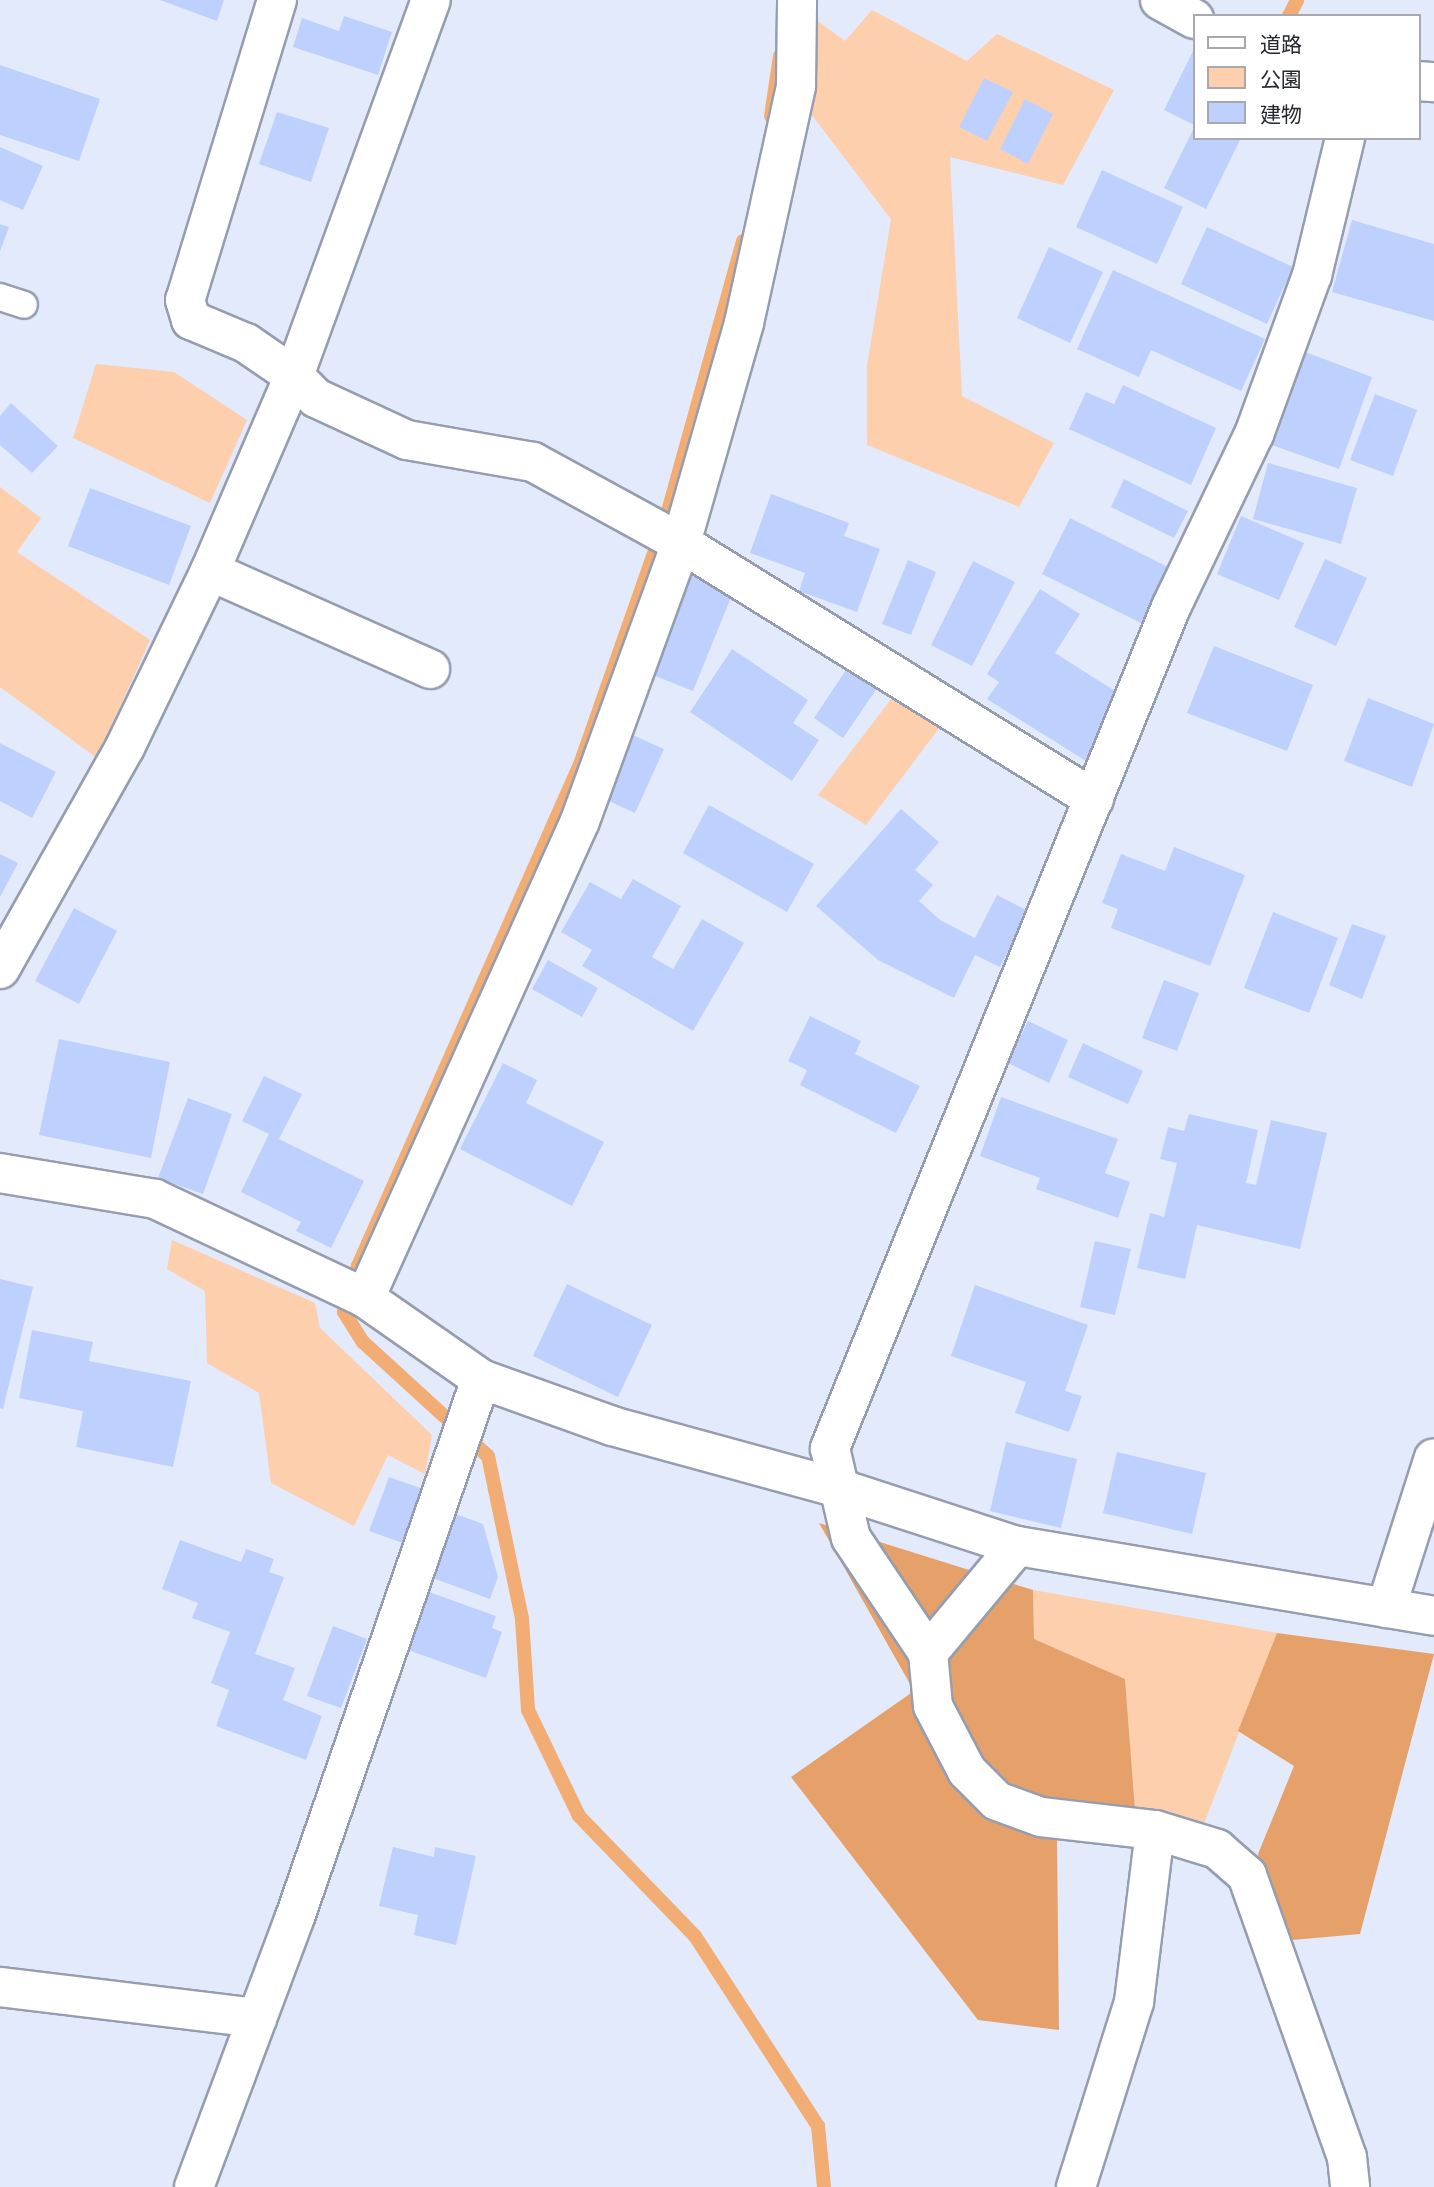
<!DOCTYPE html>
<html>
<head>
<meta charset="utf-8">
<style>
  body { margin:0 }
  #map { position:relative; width:1434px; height:2187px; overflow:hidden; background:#e2eafc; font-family:"Work Sans","Noto Sans JP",sans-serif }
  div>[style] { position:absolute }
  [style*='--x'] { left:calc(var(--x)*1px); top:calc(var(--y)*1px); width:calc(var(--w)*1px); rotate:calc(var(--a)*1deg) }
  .green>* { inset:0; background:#fdcfac }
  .forest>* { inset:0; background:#e5a169 }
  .stream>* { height:14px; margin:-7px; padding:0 7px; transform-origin:7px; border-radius:7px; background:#f2ad74 }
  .building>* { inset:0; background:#bed1fe }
  .roads { filter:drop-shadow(2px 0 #969dae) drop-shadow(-2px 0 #969dae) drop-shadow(0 2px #969dae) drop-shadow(0 -2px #969dae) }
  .service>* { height:26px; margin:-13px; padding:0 13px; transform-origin:13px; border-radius:13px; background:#fff }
  .minor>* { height:38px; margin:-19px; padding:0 19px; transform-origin:19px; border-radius:19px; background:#fff }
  span { translate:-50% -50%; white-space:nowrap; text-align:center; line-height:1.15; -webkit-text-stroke:7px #fff; paint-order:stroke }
  .legend { position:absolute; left:1193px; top:14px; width:228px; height:126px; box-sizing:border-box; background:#fff; border:2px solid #a8a9ac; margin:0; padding:9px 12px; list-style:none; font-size:21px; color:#25282f }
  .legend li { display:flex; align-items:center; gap:14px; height:35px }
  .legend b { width:35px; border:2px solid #a8a9ac }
</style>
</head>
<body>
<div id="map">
  <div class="green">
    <i style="clip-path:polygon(872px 10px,967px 61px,997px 34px,1114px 90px,1063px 185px,950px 157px,962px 396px,1054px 443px,1019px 507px,867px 445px,867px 366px,891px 219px,808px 110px,811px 16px,845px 41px)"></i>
    <i style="clip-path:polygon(96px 364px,174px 372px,247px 420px,210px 503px,73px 438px)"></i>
    <i style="clip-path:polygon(0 487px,41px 518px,17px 552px,150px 640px,97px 758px,0 687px)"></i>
    <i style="clip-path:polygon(898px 690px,946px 719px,866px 825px,818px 795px)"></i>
    <i style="clip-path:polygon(172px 1240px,315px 1303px,320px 1328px,432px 1435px,425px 1474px,388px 1455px,354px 1526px,271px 1483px,259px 1393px,207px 1363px,205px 1291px,167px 1269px)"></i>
    <i style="clip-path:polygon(1033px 1590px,1277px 1633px,1204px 1824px,1135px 1810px,1125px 1679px,1034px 1639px)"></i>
  </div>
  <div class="forest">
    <i style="clip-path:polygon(819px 1523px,1033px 1590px,1034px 1639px,1125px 1679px,1135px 1810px,1057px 1839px,1059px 2030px,978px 2020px,791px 1777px,914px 1691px)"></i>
    <i style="clip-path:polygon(1277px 1633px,1434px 1654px,1360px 1934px,1281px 1941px,1258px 1854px,1294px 1766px,1238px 1731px)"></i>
  </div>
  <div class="stream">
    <i style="--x:1289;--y:16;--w:18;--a:-63"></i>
    <i style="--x:771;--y:116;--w:61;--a:-81.5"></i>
    <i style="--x:743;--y:241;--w:288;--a:105.5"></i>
    <i style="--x:666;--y:519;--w:257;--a:109.3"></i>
    <i style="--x:581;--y:762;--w:551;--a:113.87"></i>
    <i style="--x:358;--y:1266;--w:48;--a:106.9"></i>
    <i style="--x:344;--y:1312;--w:36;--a:58"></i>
    <i style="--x:363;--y:1342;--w:169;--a:42.4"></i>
    <i style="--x:488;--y:1456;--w:167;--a:78.2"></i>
    <i style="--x:522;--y:1619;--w:91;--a:86.2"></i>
    <i style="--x:528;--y:1710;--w:118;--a:64.3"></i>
    <i style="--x:579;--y:1816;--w:167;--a:46"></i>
    <i style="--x:695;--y:1936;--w:226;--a:57.1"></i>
    <i style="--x:818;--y:2126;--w:61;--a:84.4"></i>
  </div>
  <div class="building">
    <i style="clip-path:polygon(160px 0,224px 0,217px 21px)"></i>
    <i style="clip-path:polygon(344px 16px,392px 32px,378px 75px,293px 47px,302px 18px,339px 31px)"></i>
    <i style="clip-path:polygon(1194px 49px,1194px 125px,1164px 110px)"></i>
    <i style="clip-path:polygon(0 65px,100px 99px,79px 161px,0 135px)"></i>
    <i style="clip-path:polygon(984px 78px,1013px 92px,987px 141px,959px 127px)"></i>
    <i style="clip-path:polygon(1025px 99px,1053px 114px,1028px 164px,1000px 149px)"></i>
    <i style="clip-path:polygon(277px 112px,329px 128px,311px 182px,259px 164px)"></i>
    <i style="clip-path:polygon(1194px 128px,1194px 138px,1241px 138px,1206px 209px,1164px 188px)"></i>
    <i style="clip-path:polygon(0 147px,43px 166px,23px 210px,0 200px)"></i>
    <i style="clip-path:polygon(1102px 170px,1183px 207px,1157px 264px,1076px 227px)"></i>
    <i style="clip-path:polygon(1352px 220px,1434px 244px,1434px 321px,1332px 292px)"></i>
    <i style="clip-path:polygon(0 224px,9px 227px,0 251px)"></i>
    <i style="clip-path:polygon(1207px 227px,1293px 267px,1267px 324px,1181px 284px)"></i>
    <i style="clip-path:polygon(1049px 247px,1103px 272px,1070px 343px,1017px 318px)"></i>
    <i style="clip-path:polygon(1113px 270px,1265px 339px,1241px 391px,1151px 350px,1139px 377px,1077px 349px)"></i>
    <i style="clip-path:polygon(1305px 352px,1372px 377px,1339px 469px,1272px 445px)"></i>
    <i style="clip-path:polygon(1123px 385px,1216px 428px,1191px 485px,1069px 429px,1086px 392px,1114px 404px)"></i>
    <i style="clip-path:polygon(1375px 394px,1417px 410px,1393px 476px,1350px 460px)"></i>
    <i style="clip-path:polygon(11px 403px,58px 446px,32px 473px,0 445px,0 416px)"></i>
    <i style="clip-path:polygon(1268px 463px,1357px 488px,1341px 544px,1253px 519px)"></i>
    <i style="clip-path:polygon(1124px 479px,1188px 511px,1174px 538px,1111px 507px)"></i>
    <i style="clip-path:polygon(90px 488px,191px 526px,169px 585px,68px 546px)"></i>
    <i style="clip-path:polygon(771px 494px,849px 523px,844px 536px,880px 549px,857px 612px,799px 591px,805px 573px,750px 553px)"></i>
    <i style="clip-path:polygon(1241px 516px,1304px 543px,1279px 600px,1217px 574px)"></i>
    <i style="clip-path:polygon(1070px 518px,1168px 567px,1141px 623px,1042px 574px)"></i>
    <i style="clip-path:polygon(1325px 559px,1367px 578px,1336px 646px,1294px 627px)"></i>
    <i style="clip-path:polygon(908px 560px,936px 572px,911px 635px,882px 624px)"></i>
    <i style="clip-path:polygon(973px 561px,1015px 582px,972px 666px,931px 645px)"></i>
    <i style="clip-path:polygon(689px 572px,734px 590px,693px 691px,648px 673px)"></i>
    <i style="clip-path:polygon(1040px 589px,1080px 614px,1055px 653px,1126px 698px,1086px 761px,987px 699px,999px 682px,987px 674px)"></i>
    <i style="clip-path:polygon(1214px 646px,1313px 685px,1287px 751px,1187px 713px)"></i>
    <i style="clip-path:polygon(732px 649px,808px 700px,793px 723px,819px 740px,792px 781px,690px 712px)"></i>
    <i style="clip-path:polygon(852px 661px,882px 681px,843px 738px,814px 718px)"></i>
    <i style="clip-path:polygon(1368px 698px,1434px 724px,1412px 787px,1344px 761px)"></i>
    <i style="clip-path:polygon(628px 733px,664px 749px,635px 813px,600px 797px)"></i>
    <i style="clip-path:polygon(0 743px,56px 772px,32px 818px,0 801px)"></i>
    <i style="clip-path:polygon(709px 805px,814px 864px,787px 912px,683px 853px)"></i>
    <i style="clip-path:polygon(901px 809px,939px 842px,915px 870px,933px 885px,919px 901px,940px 920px,975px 938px,997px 895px,1028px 911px,1000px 967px,975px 955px,954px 998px,878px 960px,816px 906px)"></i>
    <i style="clip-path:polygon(1174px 847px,1245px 875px,1210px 966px,1111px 928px,1118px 909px,1102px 903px,1121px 854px,1165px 871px)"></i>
    <i style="clip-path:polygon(0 854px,18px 863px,0 897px)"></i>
    <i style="clip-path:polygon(633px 879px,681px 906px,652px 957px,673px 969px,702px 919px,744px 943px,693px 1031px,582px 966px,592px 950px,561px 932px,590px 882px,621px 899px)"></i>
    <i style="clip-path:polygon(74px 908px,117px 931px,79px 1004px,35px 981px)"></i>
    <i style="clip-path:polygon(1273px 912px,1338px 938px,1309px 1013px,1244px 988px)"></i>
    <i style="clip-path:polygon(1352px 924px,1386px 936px,1362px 999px,1329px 985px)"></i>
    <i style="clip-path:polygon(548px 960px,598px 988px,582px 1017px,532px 989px)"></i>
    <i style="clip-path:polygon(1164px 980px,1199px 993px,1177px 1051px,1142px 1038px)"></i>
    <i style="clip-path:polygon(810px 1016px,861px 1041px,855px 1054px,920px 1086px,896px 1133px,800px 1085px,807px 1070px,788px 1061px)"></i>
    <i style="clip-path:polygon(1028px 1021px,1068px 1040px,1049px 1083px,1008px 1063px)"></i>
    <i style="clip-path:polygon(59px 1039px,170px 1062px,151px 1158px,39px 1135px)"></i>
    <i style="clip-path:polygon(1083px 1043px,1143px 1071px,1128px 1104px,1068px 1077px)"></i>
    <i style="clip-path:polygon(503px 1063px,537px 1080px,526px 1103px,604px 1142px,572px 1206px,460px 1149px)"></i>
    <i style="clip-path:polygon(264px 1076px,302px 1094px,279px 1139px,364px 1181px,331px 1248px,296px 1231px,301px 1222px,241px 1192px,269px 1134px,242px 1121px)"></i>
    <i style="clip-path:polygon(1001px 1097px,1118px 1139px,1105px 1173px,1130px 1182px,1118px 1218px,1036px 1189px,1040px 1178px,980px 1156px)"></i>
    <i style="clip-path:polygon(188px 1098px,232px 1114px,203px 1194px,158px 1178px)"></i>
    <i style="clip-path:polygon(1189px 1114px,1258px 1130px,1246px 1183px,1256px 1185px,1271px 1120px,1327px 1133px,1300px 1249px,1197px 1225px,1185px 1279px,1137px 1268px,1150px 1213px,1164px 1217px,1177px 1163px,1160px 1159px,1168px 1127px,1184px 1131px)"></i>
    <i style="clip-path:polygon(1095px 1241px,1131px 1249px,1115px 1315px,1080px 1307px)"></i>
    <i style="clip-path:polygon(0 1279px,33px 1287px,3px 1409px,0 1408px)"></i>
    <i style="clip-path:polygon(567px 1284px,652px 1325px,618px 1397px,533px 1356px)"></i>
    <i style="clip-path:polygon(975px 1285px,1088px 1325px,1065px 1391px,1082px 1396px,1069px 1432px,1015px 1413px,1026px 1382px,951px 1356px)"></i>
    <i style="clip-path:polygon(32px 1330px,93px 1342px,89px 1361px,191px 1381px,173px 1467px,76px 1447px,83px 1411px,19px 1398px)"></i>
    <i style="clip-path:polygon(1006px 1442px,1077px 1459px,1061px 1528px,990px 1511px)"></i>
    <i style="clip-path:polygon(1117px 1452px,1206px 1473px,1192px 1534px,1103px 1513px)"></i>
    <i style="clip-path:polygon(389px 1477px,423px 1489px,403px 1543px,369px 1531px)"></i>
    <i style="clip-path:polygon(453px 1513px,483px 1524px,498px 1577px,490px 1599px,430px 1577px)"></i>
    <i style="clip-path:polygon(180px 1540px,241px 1562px,246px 1549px,274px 1559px,269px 1572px,284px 1577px,255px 1654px,295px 1668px,283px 1700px,322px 1716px,306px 1760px,216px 1726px,229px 1690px,211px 1683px,230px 1632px,192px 1618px,198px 1603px,162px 1589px)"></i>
    <i style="clip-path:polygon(429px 1592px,496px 1616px,492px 1628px,502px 1632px,486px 1678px,408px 1650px)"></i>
    <i style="clip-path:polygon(333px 1626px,367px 1639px,341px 1708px,307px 1696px)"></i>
    <i style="clip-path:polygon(393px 1847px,434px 1857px,435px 1847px,476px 1856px,456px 1945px,414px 1935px,418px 1915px,379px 1906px)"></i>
  </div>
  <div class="roads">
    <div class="service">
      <i style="--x:0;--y:297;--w:25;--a:18"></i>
    </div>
    <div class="minor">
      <i style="--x:277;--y:0;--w:314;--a:107"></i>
      <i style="--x:185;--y:300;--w:21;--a:73"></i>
      <i style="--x:191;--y:320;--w:60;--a:22.7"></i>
      <i style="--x:246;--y:343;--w:58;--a:34.5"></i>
      <i style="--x:294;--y:376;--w:31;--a:45"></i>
      <i style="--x:316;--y:398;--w:100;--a:24.8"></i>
      <i style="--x:407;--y:440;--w:128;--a:9.9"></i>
      <i style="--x:533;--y:462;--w:169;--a:28.7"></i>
      <i style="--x:681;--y:543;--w:486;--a:31.8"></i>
      <i style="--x:1160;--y:0;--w:39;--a:29"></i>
      <i style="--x:1418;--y:81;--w:16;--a:4"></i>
      <i style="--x:1345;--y:138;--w:141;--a:103.5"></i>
      <i style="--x:1312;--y:275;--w:169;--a:110"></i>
      <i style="--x:1254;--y:434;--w:192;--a:115.6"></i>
      <i style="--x:1171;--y:607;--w:908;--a:112.07"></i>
      <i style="--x:830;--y:1448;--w:92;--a:76.9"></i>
      <i style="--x:851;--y:1538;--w:138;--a:56.2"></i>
      <i style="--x:928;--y:1653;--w:53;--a:84.6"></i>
      <i style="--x:933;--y:1706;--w:73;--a:62.4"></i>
      <i style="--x:967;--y:1771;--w:42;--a:45"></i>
      <i style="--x:997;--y:1801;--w:47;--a:20"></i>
      <i style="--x:1041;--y:1817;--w:115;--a:6.5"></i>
      <i style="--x:1155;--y:1830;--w:65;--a:17"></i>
      <i style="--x:1217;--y:1849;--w:40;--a:41"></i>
      <i style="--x:1247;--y:1875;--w:299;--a:70.5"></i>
      <i style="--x:1347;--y:2157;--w:30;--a:84"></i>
      <i style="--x:210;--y:571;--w:241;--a:24"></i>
      <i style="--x:0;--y:969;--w:255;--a:-60.6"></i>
      <i style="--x:125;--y:747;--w:195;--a:-64.2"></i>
      <i style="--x:210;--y:571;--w:212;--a:-66.7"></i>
      <i style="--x:294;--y:376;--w:400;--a:-70"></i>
      <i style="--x:0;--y:1173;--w:157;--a:9.5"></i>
      <i style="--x:155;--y:1199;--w:232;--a:25.2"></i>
      <i style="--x:365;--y:1298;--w:141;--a:34.9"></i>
      <i style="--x:481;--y:1379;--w:139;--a:19.7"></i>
      <i style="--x:612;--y:1426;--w:234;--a:15.3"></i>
      <i style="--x:838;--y:1488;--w:188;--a:18"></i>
      <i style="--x:1017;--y:1546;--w:423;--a:9.5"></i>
      <i style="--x:365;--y:1298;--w:523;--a:-65.74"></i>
      <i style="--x:580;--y:821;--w:296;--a:-70"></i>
      <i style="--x:681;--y:543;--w:229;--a:-74"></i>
      <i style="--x:744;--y:323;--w:243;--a:-77.6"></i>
      <i style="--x:796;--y:86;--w:86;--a:-89.3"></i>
      <i style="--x:1386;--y:1608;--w:157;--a:-72.3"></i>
      <i style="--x:928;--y:1653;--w:139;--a:-50.2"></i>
      <i style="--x:0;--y:1987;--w:259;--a:6.9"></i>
      <i style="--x:194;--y:2187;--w:288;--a:-69.5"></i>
      <i style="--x:295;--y:1917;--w:569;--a:-70.93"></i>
      <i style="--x:1076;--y:2187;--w:194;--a:-72.6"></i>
      <i style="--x:1134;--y:2002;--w:173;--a:-83"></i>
    </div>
  </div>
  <ul class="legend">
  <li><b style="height:9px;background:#fff"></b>道路</li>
  <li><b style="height:19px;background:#fdcfac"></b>公園</li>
  <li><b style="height:19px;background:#bed1fe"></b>建物</li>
  </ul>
</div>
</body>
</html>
